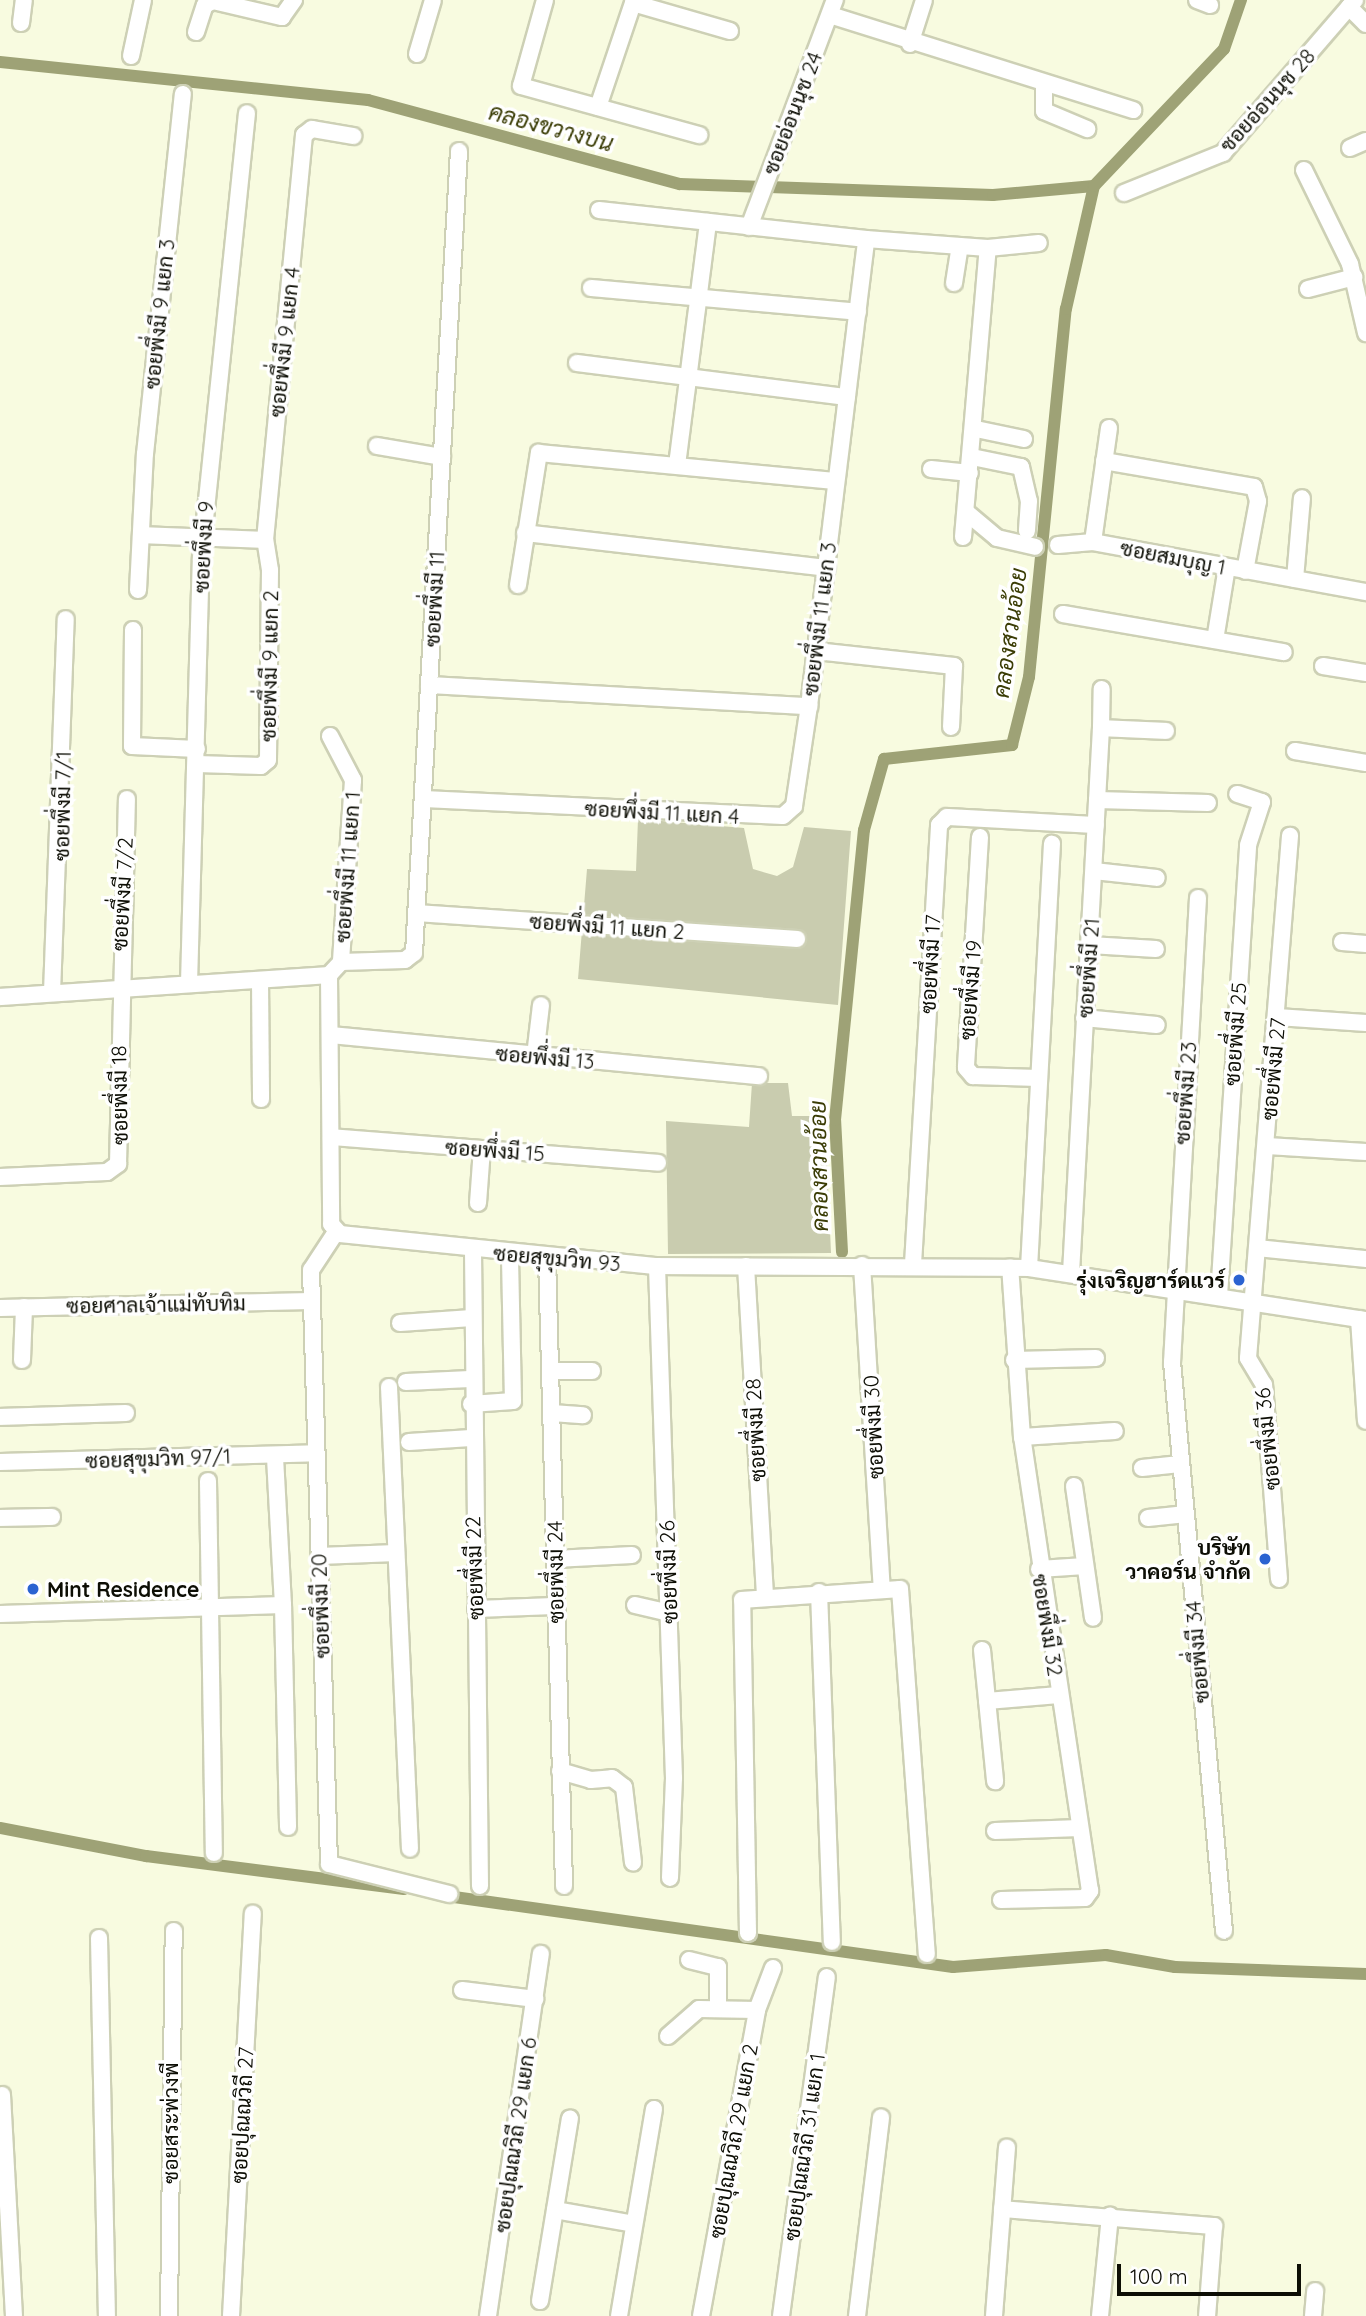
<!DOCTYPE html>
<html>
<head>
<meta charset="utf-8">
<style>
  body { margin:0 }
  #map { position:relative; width:1366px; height:2316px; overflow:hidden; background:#f8fbe0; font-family:Quicksand,Sarabun,sans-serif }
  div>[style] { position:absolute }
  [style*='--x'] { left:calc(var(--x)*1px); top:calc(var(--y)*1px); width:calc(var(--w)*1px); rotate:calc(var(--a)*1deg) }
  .green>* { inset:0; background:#c9ccaf }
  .canal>* { height:12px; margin:-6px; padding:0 6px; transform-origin:6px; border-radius:6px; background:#9ea276 }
  .roads { filter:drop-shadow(2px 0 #cdd0b5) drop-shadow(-2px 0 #cdd0b5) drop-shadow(0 2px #cdd0b5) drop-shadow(0 -2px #cdd0b5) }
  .minor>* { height:16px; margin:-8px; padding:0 8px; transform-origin:8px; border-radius:8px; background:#fff }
  .dots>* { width:19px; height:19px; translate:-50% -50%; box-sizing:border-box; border:4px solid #fff; border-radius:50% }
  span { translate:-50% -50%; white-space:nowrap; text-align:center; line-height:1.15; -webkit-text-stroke:7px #fff; paint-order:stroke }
  .street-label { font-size:21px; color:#0d0e05 }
  .poi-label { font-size:21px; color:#0d0e05; font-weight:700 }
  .right { translate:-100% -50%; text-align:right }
  .left { translate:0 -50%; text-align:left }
  .water-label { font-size:23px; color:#3b3d06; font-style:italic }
  .scale { position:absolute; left:1117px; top:2264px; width:184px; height:32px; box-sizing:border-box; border:4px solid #0d0e05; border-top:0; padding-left:9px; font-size:21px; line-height:24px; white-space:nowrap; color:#0d0e05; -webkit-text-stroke:5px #fff; paint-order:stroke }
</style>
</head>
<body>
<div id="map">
  <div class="green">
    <i style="clip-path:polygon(638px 819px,744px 828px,753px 869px,777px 876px,793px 867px,804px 827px,851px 831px,838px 1005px,578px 979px,587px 869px,636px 871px)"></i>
    <i style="clip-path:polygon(752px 1083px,788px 1083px,792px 1116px,825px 1116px,831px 1253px,668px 1254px,666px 1121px,749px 1127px)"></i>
  </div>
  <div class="canal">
    <i style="--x:0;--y:62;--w:370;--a:5.9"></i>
    <i style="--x:368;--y:100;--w:323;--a:15.1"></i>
    <i style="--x:680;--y:184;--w:313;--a:2"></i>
    <i style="--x:993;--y:195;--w:101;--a:-5.1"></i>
    <i style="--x:842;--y:1252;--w:132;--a:-93"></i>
    <i style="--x:835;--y:1120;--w:291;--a:-84.3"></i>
    <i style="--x:864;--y:830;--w:74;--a:-74.3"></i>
    <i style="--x:884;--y:759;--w:129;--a:-6.2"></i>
    <i style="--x:1012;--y:745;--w:70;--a:-76"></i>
    <i style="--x:1029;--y:677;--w:370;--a:-84.3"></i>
    <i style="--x:1066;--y:309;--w:126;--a:-77.2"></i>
    <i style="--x:1094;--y:186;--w:189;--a:-46.5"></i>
    <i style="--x:1224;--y:49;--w:52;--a:-70.9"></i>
    <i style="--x:0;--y:1828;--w:149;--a:10.9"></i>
    <i style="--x:146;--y:1856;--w:260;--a:7.3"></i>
    <i style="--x:440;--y:1895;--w:518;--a:7.99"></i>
    <i style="--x:953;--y:1967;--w:153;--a:-4.5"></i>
    <i style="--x:1106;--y:1955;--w:70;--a:9.9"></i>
    <i style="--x:1175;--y:1967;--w:191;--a:2.1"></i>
  </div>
  <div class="roads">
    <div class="minor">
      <i style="--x:545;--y:0;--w:89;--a:105.6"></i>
      <i style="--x:521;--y:86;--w:185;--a:15.4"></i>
      <i style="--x:1197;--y:0;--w:14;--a:21"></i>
      <i style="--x:633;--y:3;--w:101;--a:16.1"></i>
      <i style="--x:1349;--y:7;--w:24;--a:45"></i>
      <i style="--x:830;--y:15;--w:318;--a:17.4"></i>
      <i style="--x:21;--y:23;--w:23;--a:-83"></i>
      <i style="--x:196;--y:32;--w:28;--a:-72"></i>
      <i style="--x:205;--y:5;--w:9;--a:-27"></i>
      <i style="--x:213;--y:1;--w:71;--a:13.1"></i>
      <i style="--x:282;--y:17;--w:21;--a:-55"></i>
      <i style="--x:910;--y:44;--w:46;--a:-72.3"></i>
      <i style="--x:417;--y:54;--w:56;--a:-73.5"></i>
      <i style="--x:131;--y:56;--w:57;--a:-77.9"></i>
      <i style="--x:1044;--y:84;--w:27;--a:90"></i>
      <i style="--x:1044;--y:111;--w:47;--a:22.7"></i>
      <i style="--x:598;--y:107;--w:113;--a:-71.4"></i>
      <i style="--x:1350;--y:148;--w:17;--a:-24"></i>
      <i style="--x:1304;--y:170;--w:105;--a:63.9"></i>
      <i style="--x:1350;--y:264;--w:71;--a:76.9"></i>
      <i style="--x:1124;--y:193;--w:107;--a:-22"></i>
      <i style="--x:1223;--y:153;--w:202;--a:-49.2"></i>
      <i style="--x:599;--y:210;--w:269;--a:6.2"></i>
      <i style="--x:866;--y:239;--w:122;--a:4.2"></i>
      <i style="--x:988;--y:248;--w:51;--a:-5.6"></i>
      <i style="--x:749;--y:227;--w:243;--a:-69.3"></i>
      <i style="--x:954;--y:283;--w:37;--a:-81"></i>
      <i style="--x:591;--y:288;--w:268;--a:5.1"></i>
      <i style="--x:1308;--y:289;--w:48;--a:-14.6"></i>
      <i style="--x:577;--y:363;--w:272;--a:7.2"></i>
      <i style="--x:1109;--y:428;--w:115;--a:98"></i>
      <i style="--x:1093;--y:542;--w:278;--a:10.4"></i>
      <i style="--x:976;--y:429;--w:49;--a:11.8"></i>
      <i style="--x:377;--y:446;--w:66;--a:9.6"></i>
      <i style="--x:972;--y:457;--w:50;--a:11.5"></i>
      <i style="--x:1021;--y:467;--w:35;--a:77"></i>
      <i style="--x:1029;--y:501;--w:30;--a:94"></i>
      <i style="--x:1104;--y:461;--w:152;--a:9.8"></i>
      <i style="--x:1254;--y:487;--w:15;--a:74"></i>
      <i style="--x:1258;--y:501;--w:71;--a:100.5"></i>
      <i style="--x:677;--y:465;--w:245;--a:-82.7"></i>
      <i style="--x:931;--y:469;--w:39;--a:6"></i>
      <i style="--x:966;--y:512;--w:40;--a:40"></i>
      <i style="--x:997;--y:538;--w:39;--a:13"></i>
      <i style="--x:525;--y:533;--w:304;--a:6.6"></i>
      <i style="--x:141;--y:535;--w:124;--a:2.3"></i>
      <i style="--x:265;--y:540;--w:407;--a:-84.5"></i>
      <i style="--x:304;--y:135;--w:10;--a:-37"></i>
      <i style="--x:312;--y:129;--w:42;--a:9.7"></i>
      <i style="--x:963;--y:537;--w:290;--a:-85.1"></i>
      <i style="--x:1058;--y:545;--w:35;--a:-5"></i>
      <i style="--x:1295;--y:579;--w:81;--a:-85.1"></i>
      <i style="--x:518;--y:585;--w:134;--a:-81"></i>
      <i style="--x:539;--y:453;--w:297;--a:5.4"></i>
      <i style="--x:138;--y:590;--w:136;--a:-87.1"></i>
      <i style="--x:145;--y:454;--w:362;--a:-84"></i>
      <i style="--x:1063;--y:614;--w:224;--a:9.8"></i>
      <i style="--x:133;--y:630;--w:116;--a:90.5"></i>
      <i style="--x:132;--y:746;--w:65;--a:2.6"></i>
      <i style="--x:1215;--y:640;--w:74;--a:-80.7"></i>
      <i style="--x:816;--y:651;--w:139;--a:6.2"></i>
      <i style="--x:954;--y:666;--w:61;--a:92.8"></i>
      <i style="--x:1323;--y:666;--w:44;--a:9.2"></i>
      <i style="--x:429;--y:685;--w:381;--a:3.2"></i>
      <i style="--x:809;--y:706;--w:470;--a:-83"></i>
      <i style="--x:1101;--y:728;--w:39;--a:-89"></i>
      <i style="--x:330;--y:736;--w:50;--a:62.4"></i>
      <i style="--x:353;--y:780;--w:182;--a:93.8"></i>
      <i style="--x:1295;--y:751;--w:72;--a:9.6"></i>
      <i style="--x:197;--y:764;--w:64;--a:1.8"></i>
      <i style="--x:261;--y:766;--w:9;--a:-41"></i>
      <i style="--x:268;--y:760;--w:190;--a:-89.4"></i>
      <i style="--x:270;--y:570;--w:30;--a:-99"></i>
      <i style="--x:424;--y:799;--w:359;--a:2.7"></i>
      <i style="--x:783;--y:816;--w:15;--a:-42"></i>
      <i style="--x:794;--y:806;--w:101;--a:-81.5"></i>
      <i style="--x:1097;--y:800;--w:111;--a:1.5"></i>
      <i style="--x:980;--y:837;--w:231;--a:93.5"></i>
      <i style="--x:966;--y:1068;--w:11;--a:49"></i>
      <i style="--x:973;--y:1076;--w:65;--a:1.8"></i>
      <i style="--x:1094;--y:871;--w:63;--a:6.3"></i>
      <i style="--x:1198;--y:898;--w:465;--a:93.2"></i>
      <i style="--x:1172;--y:1362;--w:571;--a:84.78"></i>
      <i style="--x:417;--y:913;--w:381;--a:3.9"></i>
      <i style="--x:1342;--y:942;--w:24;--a:5"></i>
      <i style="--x:1090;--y:945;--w:66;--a:3.5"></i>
      <i style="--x:329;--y:975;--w:18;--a:-47"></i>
      <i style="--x:341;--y:962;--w:64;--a:-1.8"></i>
      <i style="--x:405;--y:960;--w:11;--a:-38"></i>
      <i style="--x:414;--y:953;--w:803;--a:-86.79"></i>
      <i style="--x:260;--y:980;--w:119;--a:89.5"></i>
      <i style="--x:189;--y:983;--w:425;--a:-88.4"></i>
      <i style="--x:201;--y:558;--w:447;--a:-84.1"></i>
      <i style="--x:52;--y:993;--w:374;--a:-87.9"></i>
      <i style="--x:0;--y:997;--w:330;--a:-3.8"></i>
      <i style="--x:329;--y:975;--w:249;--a:89.5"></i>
      <i style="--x:331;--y:1224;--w:13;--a:48"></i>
      <i style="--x:340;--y:1234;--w:319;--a:5.8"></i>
      <i style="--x:657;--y:1266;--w:372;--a:0.3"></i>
      <i style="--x:1029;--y:1268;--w:341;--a:8.8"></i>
      <i style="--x:1277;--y:1017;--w:89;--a:3.9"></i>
      <i style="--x:1084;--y:1018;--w:73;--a:5.5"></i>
      <i style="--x:331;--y:1035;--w:430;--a:5.5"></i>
      <i style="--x:535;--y:1056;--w:51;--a:-83.3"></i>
      <i style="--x:331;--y:1137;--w:328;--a:4.5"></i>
      <i style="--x:1267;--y:1146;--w:99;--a:3.5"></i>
      <i style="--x:0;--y:1177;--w:107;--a:-2.7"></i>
      <i style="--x:107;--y:1172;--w:14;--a:-36"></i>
      <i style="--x:118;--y:1164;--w:365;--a:-88.6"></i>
      <i style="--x:478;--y:1203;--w:54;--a:-85.8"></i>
      <i style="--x:336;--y:1232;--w:45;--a:123.3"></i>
      <i style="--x:311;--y:1270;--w:594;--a:88.26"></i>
      <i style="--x:329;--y:1864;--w:124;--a:14"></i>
      <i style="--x:1257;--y:1248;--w:110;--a:5.8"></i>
      <i style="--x:473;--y:1251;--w:635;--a:89.37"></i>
      <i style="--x:547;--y:1257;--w:629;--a:88.45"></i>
      <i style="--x:913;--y:1264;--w:440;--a:-86.6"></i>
      <i style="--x:939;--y:825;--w:11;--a:-45"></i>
      <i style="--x:947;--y:817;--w:149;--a:3.1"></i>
      <i style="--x:862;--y:1265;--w:325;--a:86.5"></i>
      <i style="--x:657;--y:1266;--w:512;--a:88.1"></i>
      <i style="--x:674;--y:1778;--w:100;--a:92.3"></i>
      <i style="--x:746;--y:1266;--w:329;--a:86.7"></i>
      <i style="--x:1029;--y:1268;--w:425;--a:-86.9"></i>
      <i style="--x:1071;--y:1273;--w:546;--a:-86.85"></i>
      <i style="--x:1101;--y:728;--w:65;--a:2.6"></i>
      <i style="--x:1219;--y:1296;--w:452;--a:-86.3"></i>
      <i style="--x:1248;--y:845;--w:45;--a:-72"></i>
      <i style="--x:1262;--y:802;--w:26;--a:-162"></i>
      <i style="--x:0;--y:1308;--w:311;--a:-1.3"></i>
      <i style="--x:1359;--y:1319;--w:102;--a:86.1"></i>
      <i style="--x:400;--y:1323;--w:72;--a:-4"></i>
      <i style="--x:22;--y:1360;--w:53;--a:-87.8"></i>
      <i style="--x:1014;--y:1360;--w:82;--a:-1.4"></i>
      <i style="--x:551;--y:1371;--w:41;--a:0"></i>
      <i style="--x:406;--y:1382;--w:64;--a:-2.7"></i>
      <i style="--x:389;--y:1387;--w:462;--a:87.4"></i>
      <i style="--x:471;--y:1404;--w:42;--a:-4.1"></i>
      <i style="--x:513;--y:1401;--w:147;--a:-91.2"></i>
      <i style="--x:552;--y:1413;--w:31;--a:4"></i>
      <i style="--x:0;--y:1417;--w:126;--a:-1.8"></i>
      <i style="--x:1022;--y:1437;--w:93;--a:-3.7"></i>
      <i style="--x:409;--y:1442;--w:62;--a:-3.7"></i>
      <i style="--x:0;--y:1462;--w:316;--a:-1.6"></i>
      <i style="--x:1142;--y:1468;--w:38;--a:-6"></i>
      <i style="--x:208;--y:1481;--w:372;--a:89.1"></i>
      <i style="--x:1074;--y:1486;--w:133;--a:81.8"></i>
      <i style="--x:0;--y:1518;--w:52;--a:-1.1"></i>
      <i style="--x:1148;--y:1518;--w:36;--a:-6"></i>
      <i style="--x:319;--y:1556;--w:77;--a:-2.2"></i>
      <i style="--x:555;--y:1559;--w:77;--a:-3"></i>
      <i style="--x:1039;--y:1569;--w:46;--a:-3.7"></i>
      <i style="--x:1279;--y:1579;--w:195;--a:-94.4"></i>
      <i style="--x:1264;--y:1385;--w:31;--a:-121"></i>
      <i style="--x:1248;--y:1358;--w:524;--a:-85.4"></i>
      <i style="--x:819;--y:1592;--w:350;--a:87.9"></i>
      <i style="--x:283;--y:1605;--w:222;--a:88.7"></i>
      <i style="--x:635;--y:1605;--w:35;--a:13"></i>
      <i style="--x:476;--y:1609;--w:78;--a:-2.2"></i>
      <i style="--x:0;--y:1614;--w:283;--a:-1.8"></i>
      <i style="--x:283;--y:1605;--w:150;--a:-93.1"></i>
      <i style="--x:982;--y:1650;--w:132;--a:84.3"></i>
      <i style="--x:987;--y:1701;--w:72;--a:-4.8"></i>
      <i style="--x:560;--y:1771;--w:32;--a:16"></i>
      <i style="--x:591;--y:1780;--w:21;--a:-5"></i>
      <i style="--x:612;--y:1778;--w:15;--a:37"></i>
      <i style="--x:624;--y:1787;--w:76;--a:83.2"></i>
      <i style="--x:995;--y:1831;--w:85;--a:-2"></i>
      <i style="--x:1001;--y:1900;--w:84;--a:-1.4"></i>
      <i style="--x:1085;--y:1898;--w:9;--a:-54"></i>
      <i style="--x:1090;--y:1891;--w:459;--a:-98.5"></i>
      <i style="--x:1022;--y:1437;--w:170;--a:-94"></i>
      <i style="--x:748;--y:1933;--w:333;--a:-91"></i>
      <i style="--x:742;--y:1600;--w:158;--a:-4"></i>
      <i style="--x:900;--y:1589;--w:366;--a:85.8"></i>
      <i style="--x:99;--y:1938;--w:378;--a:88.8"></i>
      <i style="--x:689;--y:1960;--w:30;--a:14"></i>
      <i style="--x:718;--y:1967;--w:39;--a:90"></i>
      <i style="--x:462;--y:1990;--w:74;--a:7"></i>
      <i style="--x:668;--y:2036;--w:41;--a:-41.1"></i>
      <i style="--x:699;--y:2009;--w:58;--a:1"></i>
      <i style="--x:2;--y:2095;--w:221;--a:86.9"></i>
      <i style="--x:1002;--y:2209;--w:213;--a:4.6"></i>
      <i style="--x:1214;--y:2226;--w:90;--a:94.4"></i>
      <i style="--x:555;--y:2210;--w:80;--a:10"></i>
      <i style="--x:540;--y:2301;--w:185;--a:-80.7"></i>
      <i style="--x:169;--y:2316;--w:385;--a:-89.3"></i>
      <i style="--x:231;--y:2316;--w:403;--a:-86.9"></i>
      <i style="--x:488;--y:2316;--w:366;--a:-81.7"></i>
      <i style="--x:619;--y:2316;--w:210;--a:-80.4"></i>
      <i style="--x:701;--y:2316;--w:311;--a:-79.6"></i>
      <i style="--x:757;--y:2010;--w:45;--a:-69.1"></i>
      <i style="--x:781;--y:2316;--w:342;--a:-82.3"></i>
      <i style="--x:857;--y:2316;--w:200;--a:-83.1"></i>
      <i style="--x:994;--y:2316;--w:169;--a:-85.6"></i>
      <i style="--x:1100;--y:2316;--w:101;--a:-84.3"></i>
      <i style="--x:1313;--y:2316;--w:25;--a:-85"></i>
    </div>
  </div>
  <div class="dots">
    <i style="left:1239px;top:1280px;background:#2b63d1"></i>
    <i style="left:1265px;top:1559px;background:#2b63d1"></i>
    <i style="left:33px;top:1589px;background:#2b63d1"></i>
  </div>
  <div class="street-label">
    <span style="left:1267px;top:100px;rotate:-48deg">ซอยอ่อนนุช 28</span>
    <span style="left:792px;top:113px;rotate:-69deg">ซอยอ่อนนุช 24</span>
    <span style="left:159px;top:314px;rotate:-84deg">ซอยพึ่งมี 9 แยก 3</span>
    <span style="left:284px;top:342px;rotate:-84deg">ซอยพึ่งมี 9 แยก 4</span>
    <span style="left:203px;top:547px;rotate:-87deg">ซอยพึ่งมี 9</span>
    <span style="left:1173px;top:557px;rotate:11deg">ซอยสมบุญ 1</span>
    <span style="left:434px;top:599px;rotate:-87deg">ซอยพึ่งมี 11</span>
    <span style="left:819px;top:619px;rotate:-83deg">ซอยพึ่งมี 11 แยก 3</span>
    <span style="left:269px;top:666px;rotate:-89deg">ซอยพึ่งมี 9 แยก 2</span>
    <span style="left:62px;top:806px;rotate:-89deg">ซอยพึ่งมี 7/1</span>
    <span style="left:662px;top:812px;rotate:3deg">ซอยพึ่งมี 11 แยก 4</span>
    <span style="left:347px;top:867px;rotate:-86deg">ซอยพึ่งมี 11 แยก 1</span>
    <span style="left:122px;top:894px;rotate:-87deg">ซอยพึ่งมี 7/2</span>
    <span style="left:607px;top:926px;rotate:4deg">ซอยพึ่งมี 11 แยก 2</span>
    <span style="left:930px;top:964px;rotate:-87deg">ซอยพึ่งมี 17</span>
    <span style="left:1088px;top:968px;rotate:-86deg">ซอยพึ่งมี 21</span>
    <span style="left:970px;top:990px;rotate:-86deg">ซอยพึ่งมี 19</span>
    <span style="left:1235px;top:1034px;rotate:-86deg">ซอยพึ่งมี 25</span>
    <span style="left:545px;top:1057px;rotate:5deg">ซอยพึ่งมี 13</span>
    <span style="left:1273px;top:1069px;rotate:-85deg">ซอยพึ่งมี 27</span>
    <span style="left:1185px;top:1093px;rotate:-86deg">ซอยพึ่งมี 23</span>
    <span style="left:119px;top:1095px;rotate:-91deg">ซอยพึ่งมี 18</span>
    <span style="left:495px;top:1150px;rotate:4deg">ซอยพึ่งมี 15</span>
    <span style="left:557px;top:1258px;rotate:5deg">ซอยสุขุมวิท 93</span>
    <span style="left:156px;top:1304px;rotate:-1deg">ซอยศาลเจ้าแม่ทับทิม</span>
    <span style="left:873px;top:1427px;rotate:-93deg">ซอยพึ่งมี 30</span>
    <span style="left:755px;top:1430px;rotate:-93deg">ซอยพึ่งมี 28</span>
    <span style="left:1267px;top:1439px;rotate:-96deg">ซอยพึ่งมี 36</span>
    <span style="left:158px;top:1458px;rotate:-2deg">ซอยสุขุมวิท 97/1</span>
    <span style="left:474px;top:1568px;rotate:-92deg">ซอยพึ่งมี 22</span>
    <span style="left:555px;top:1572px;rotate:-91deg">ซอยพึ่งมี 24</span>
    <span style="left:668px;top:1572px;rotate:-92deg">ซอยพึ่งมี 26</span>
    <span style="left:320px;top:1606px;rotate:-92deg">ซอยพึ่งมี 20</span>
    <span style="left:1048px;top:1625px;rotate:81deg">ซอยพึ่งมี 32</span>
    <span style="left:1197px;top:1652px;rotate:-95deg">ซอยพึ่งมี 34</span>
    <span style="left:242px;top:2115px;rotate:-87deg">ซอยปุณณวิถี 27</span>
    <span style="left:170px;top:2123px;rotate:-90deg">ซอยสระพ่วงพี</span>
    <span style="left:515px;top:2135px;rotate:-82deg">ซอยปุณณวิถี 29 แยก 6</span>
    <span style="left:733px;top:2141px;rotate:-80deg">ซอยปุณณวิถี 29 แยก 2</span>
    <span style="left:804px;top:2147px;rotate:-82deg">ซอยปุณณวิถี 31 แยก 1</span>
  </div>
  <div class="poi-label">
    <span class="right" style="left:1225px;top:1280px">รุ่งเจริญฮาร์ดแวร์</span>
    <span class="right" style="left:1251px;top:1559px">บริษัท<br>วาคอร์น จำกัด</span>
    <span class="left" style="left:47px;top:1589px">Mint Residence</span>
  </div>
  <div class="water-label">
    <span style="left:551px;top:128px;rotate:15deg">คลองขวางบน</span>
    <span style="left:1010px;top:633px;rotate:-82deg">คลองสวนอ้อย</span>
    <span style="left:819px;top:1166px;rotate:-91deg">คลองสวนอ้อย</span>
  </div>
  <div class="scale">100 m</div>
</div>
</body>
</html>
